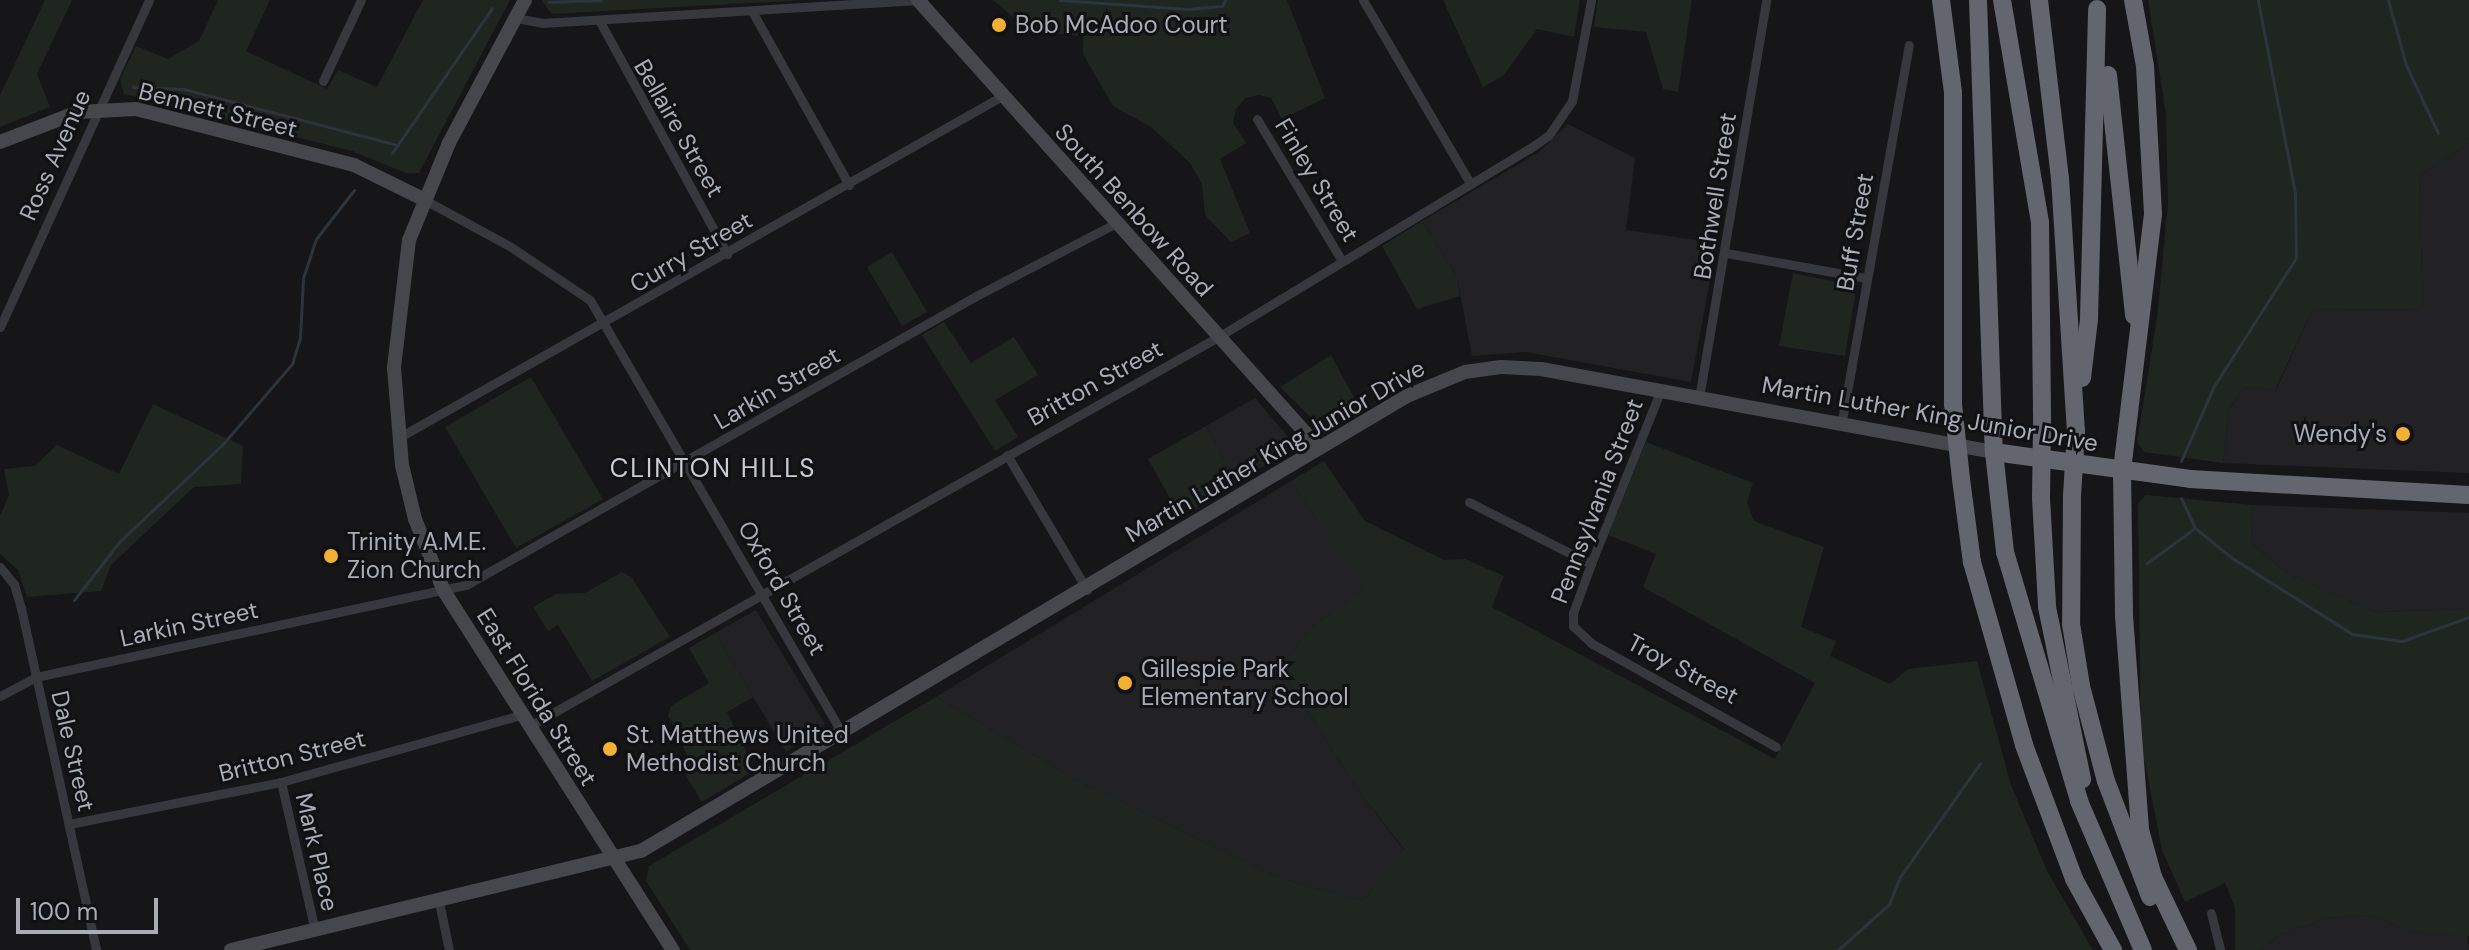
<!DOCTYPE html>
<html>
<head>
<meta charset="utf-8">
<style>
  body { margin:0 }
  #map { position:relative; width:2469px; height:950px; overflow:hidden; background:#161618; font-family:"DM Sans",sans-serif }
  div>[style] { position:absolute }
  [style*='--x'] { left:calc(var(--x)*1px); top:calc(var(--y)*1px); width:calc(var(--w)*1px); rotate:calc(var(--a)*1deg) }
  .built>* { inset:0; background:#222225 }
  .green>* { inset:0; background:#1e261f }
  .stream>* { height:3px; margin:-1.5px; padding:0 1.5px; transform-origin:1.5px; border-radius:1.5px; background:#2c353c }
  .street>* { height:9px; margin:-4.5px; padding:0 4.5px; transform-origin:4.5px; border-radius:4.5px; background:#37383d }
  .secondary>* { height:14px; margin:-7px; padding:0 7px; transform-origin:7px; border-radius:7px; background:#45474d }
  .highway>* { height:18px; margin:-9px; padding:0 9px; transform-origin:9px; border-radius:9px; background:#63666e }
  .highway-bridge>* { height:18px; margin:-9px; padding:0 9px; transform-origin:9px; border-radius:9px; background:#63666e }
  .dots>* { width:22px; height:22px; translate:-50% -50%; box-sizing:border-box; border:4px solid #111113; border-radius:50% }
  span { translate:-50% -50%; white-space:nowrap; text-align:center; line-height:1.15; -webkit-text-stroke:6px #111113; paint-order:stroke }
  .poi-label { font-size:24px; color:#a8adb8 }
  .left { translate:0 -50%; text-align:left }
  .right { translate:-100% -50%; text-align:right }
  .street-label { font-size:24px; color:#a8adb8 }
  .neighbourhood-label { font-size:26px; color:#c9ccd4; letter-spacing:2px }
  .scale { position:absolute; left:16px; top:898px; width:142px; height:36px; box-sizing:border-box; border:4px solid #a8adb8; border-top:0; padding-left:10px; font-size:24px; line-height:28px; white-space:nowrap; color:#a8adb8; -webkit-text-stroke:6px #111113; paint-order:stroke }
</style>
</head>
<body>
<div id="map">
  <div class="built">
    <i style="clip-path:polygon(1568px 124px,1635px 158px,1626px 230px,1717px 243px,1691px 382px,1526px 352px,1472px 356px,1457px 277px,1422px 221px,1539px 152px)"></i>
    <i style="clip-path:polygon(2469px 143px,2469px 473px,2223px 463px,2229px 410px,2244px 387px,2276px 390px,2312px 310px,2423px 309px,2419px 175px)"></i>
    <i style="clip-path:polygon(1255px 398px,1295px 445px,1237px 483px,1206px 426px)"></i>
    <i style="clip-path:polygon(1291px 481px,1364px 589px,1311px 628px,1280px 668px,1361px 794px,1404px 850px,1364px 901px,1279px 878px,1080px 782px,936px 697px)"></i>
    <i style="clip-path:polygon(2253px 505px,2469px 513px,2469px 609px,2375px 612px,2288px 574px,2251px 543px)"></i>
    <i style="clip-path:polygon(756px 610px,825px 724px,786px 752px,715px 633px)"></i>
    <i style="clip-path:polygon(2370px 915px,2406px 930px,2467px 935px,2469px 950px,2260px 950px,2279px 935px,2328px 918px)"></i>
  </div>
  <div class="green">
    <i style="clip-path:polygon(45px 0,72px 0,37px 74px,50px 107px,0 127px,0 95px)"></i>
    <i style="clip-path:polygon(218px 0,270px 0,246px 51px,327px 89px,338px 70px,377px 87px,423px 0,510px 0,419px 173px,406px 173px,352px 151px,124px 94px,120px 79px,136px 46px,168px 59px,199px 41px)"></i>
    <i style="clip-path:polygon(541px 0,807px 0,552px 14px)"></i>
    <i style="clip-path:polygon(993px 0,1287px 0,1325px 98px,1282px 119px,1271px 98px,1259px 95px,1245px 98px,1236px 109px,1233px 123px,1246px 143px,1220px 159px,1250px 233px,1231px 242px,1205px 215px,1202px 184px,1190px 163px,1151px 127px,1113px 106px,1083px 54px,1083px 36px,1029px 31px)"></i>
    <i style="clip-path:polygon(1443px 0,1580px 0,1574px 37px,1537px 29px,1503px 76px,1483px 87px)"></i>
    <i style="clip-path:polygon(1598px 0,1692px 0,1678px 92px,1663px 89px,1646px 32px,1594px 27px)"></i>
    <i style="clip-path:polygon(2148px 0,2469px 0,2469px 143px,2419px 175px,2423px 309px,2312px 310px,2275px 390px,2244px 387px,2229px 409px,2223px 463px,2144px 452px,2137px 442px,2157px 318px,2168px 204px,2166px 114px)"></i>
    <i style="clip-path:polygon(1422px 221px,1457px 277px,1460px 296px,1417px 309px,1382px 246px)"></i>
    <i style="clip-path:polygon(892px 252px,927px 312px,902px 326px,867px 267px)"></i>
    <i style="clip-path:polygon(1793px 273px,1852px 285px,1856px 291px,1845px 356px,1779px 346px)"></i>
    <i style="clip-path:polygon(944px 322px,971px 363px,1014px 337px,1038px 375px,995px 400px,1018px 437px,995px 451px,922px 335px)"></i>
    <i style="clip-path:polygon(1331px 355px,1360px 409px,1324px 430px,1280px 387px)"></i>
    <i style="clip-path:polygon(531px 377px,603px 499px,516px 548px,445px 427px)"></i>
    <i style="clip-path:polygon(153px 404px,243px 446px,241px 484px,194px 487px,111px 565px,101px 591px,27px 597px,18px 570px,0 554px,0 516px,9px 495px,4px 469px,35px 466px,57px 445px,119px 474px)"></i>
    <i style="clip-path:polygon(1206px 426px,1237px 483px,1181px 518px,1148px 459px)"></i>
    <i style="clip-path:polygon(1646px 442px,1753px 483px,1747px 503px,1754px 521px,1824px 547px,1801px 627px,1836px 641px,1830px 656px,1890px 684px,1908px 669px,1977px 661px,2011px 785px,2047px 871px,2093px 950px,690px 950px,646px 881px,649px 866px,936px 697px,1080px 782px,1279px 878px,1364px 901px,1404px 849px,1361px 794px,1280px 668px,1311px 628px,1363px 589px,1291px 481px,1324px 461px,1365px 521px,1444px 560px,1465px 559px,1504px 576px,1492px 607px,1775px 759px,1815px 683px,1643px 587px,1656px 554px,1608px 535px)"></i>
    <i style="clip-path:polygon(2146px 495px,2253px 505px,2251px 543px,2288px 574px,2375px 612px,2469px 609px,2469px 936px,2406px 930px,2370px 915px,2328px 918px,2279px 935px,2260px 950px,2235px 950px,2235px 907px,2225px 883px,2185px 902px,2162px 850px,2141px 744px,2138px 503px)"></i>
    <i style="clip-path:polygon(622px 572px,632px 578px,670px 637px,592px 681px,558px 625px,548px 631px,533px 607px,556px 594px,585px 593px)"></i>
    <i style="clip-path:polygon(715px 633px,753px 697px,727px 712px,755px 770px,702px 802px,686px 776px,688px 757px,668px 715px,671px 706px,709px 683px,689px 648px)"></i>
  </div>
  <div class="stream">
    <i style="--x:1060;--y:0;--w:127;--a:4.1"></i>
    <i style="--x:1187;--y:9;--w:35;--a:-5"></i>
    <i style="--x:1222;--y:6;--w:7;--a:-63"></i>
    <i style="--x:2388;--y:0;--w:67;--a:74.5"></i>
    <i style="--x:2406;--y:65;--w:75;--a:64.8"></i>
    <i style="--x:548;--y:2;--w:53;--a:-2.2"></i>
    <i style="--x:133;--y:87;--w:51;--a:2.2"></i>
    <i style="--x:184;--y:89;--w:221;--a:14.7"></i>
    <i style="--x:392;--y:153;--w:176;--a:-55.4"></i>
    <i style="--x:2181;--y:461;--w:82;--a:-66.3"></i>
    <i style="--x:2214;--y:386;--w:152;--a:-57.4"></i>
    <i style="--x:2296;--y:258;--w:65;--a:-90.9"></i>
    <i style="--x:2295;--y:193;--w:197;--a:-100.9"></i>
    <i style="--x:2181;--y:498;--w:33;--a:65"></i>
    <i style="--x:2195;--y:528;--w:48;--a:39"></i>
    <i style="--x:2232;--y:558;--w:142;--a:32.3"></i>
    <i style="--x:2352;--y:634;--w:50;--a:8"></i>
    <i style="--x:2402;--y:641;--w:71;--a:-19.7"></i>
    <i style="--x:2147;--y:563;--w:59;--a:-36.1"></i>
    <i style="--x:74;--y:600;--w:75;--a:-52.1"></i>
    <i style="--x:120;--y:541;--w:140;--a:-43.3"></i>
    <i style="--x:222;--y:445;--w:107;--a:-49.2"></i>
    <i style="--x:292;--y:364;--w:27;--a:-73"></i>
    <i style="--x:300;--y:338;--w:60;--a:-87.1"></i>
    <i style="--x:303;--y:278;--w:41;--a:-71.6"></i>
    <i style="--x:316;--y:239;--w:62;--a:-52.2"></i>
    <i style="--x:1838;--y:950;--w:69;--a:-42"></i>
    <i style="--x:1889;--y:904;--w:29;--a:-68"></i>
    <i style="--x:1900;--y:877;--w:139;--a:-54.9"></i>
  </div>
  <div class="street">
    <i style="--x:1363;--y:0;--w:212;--a:59.7"></i>
    <i style="--x:753;--y:13;--w:197;--a:60.8"></i>
    <i style="--x:515;--y:18;--w:27;--a:10"></i>
    <i style="--x:542;--y:23;--w:377;--a:-3.5"></i>
    <i style="--x:599;--y:20;--w:267;--a:61.3"></i>
    <i style="--x:323;--y:81;--w:89;--a:-64.9"></i>
    <i style="--x:1257;--y:119;--w:165;--a:59.1"></i>
    <i style="--x:423;--y:199;--w:100;--a:28.6"></i>
    <i style="--x:511;--y:247;--w:95;--a:33.9"></i>
    <i style="--x:590;--y:300;--w:501;--a:59.8"></i>
    <i style="--x:1726;--y:253;--w:143;--a:10.1"></i>
    <i style="--x:0;--y:327;--w:359;--a:-65.5"></i>
    <i style="--x:1660;--y:392;--w:185;--a:111.9"></i>
    <i style="--x:1591;--y:564;--w:52;--a:110.2"></i>
    <i style="--x:1573;--y:613;--w:13;--a:90"></i>
    <i style="--x:1573;--y:626;--w:25;--a:43"></i>
    <i style="--x:1591;--y:643;--w:212;--a:29.3"></i>
    <i style="--x:1699;--y:398;--w:404;--a:-80.4"></i>
    <i style="--x:1841;--y:426;--w:387;--a:-79.9"></i>
    <i style="--x:398;--y:438;--w:694;--a:-29.52"></i>
    <i style="--x:1007;--y:455;--w:157;--a:59.3"></i>
    <i style="--x:1469;--y:502;--w:137;--a:26.9"></i>
    <i style="--x:0;--y:567;--w:22;--a:51"></i>
    <i style="--x:14;--y:584;--w:25;--a:74"></i>
    <i style="--x:21;--y:608;--w:350;--a:77.6"></i>
    <i style="--x:0;--y:696;--w:41;--a:-27.8"></i>
    <i style="--x:36;--y:677;--w:440;--a:-12.1"></i>
    <i style="--x:466;--y:585;--w:586;--a:-29.54"></i>
    <i style="--x:976;--y:296;--w:158;--a:-27.5"></i>
    <i style="--x:528;--y:727;--w:793;--a:-29.48"></i>
    <i style="--x:1218;--y:337;--w:363;--a:-31.2"></i>
    <i style="--x:1529;--y:149;--w:24;--a:-35"></i>
    <i style="--x:1549;--y:135;--w:41;--a:-55.9"></i>
    <i style="--x:1572;--y:101;--w:103;--a:-79.3"></i>
    <i style="--x:281;--y:782;--w:153;--a:77.1"></i>
    <i style="--x:69;--y:824;--w:216;--a:-11.2"></i>
    <i style="--x:281;--y:782;--w:249;--a:-15.6"></i>
    <i style="--x:439;--y:902;--w:49;--a:78.2"></i>
    <i style="--x:2211;--y:913;--w:38;--a:76"></i>
  </div>
  <div class="secondary">
    <i style="--x:525;--y:0;--w:162;--a:118"></i>
    <i style="--x:449;--y:143;--w:105;--a:112.4"></i>
    <i style="--x:409;--y:240;--w:129;--a:96.7"></i>
    <i style="--x:394;--y:368;--w:97;--a:85.3"></i>
    <i style="--x:402;--y:465;--w:56;--a:76.5"></i>
    <i style="--x:415;--y:519;--w:78;--a:68.1"></i>
    <i style="--x:444;--y:591;--w:426;--a:57.5"></i>
    <i style="--x:918;--y:0;--w:601;--a:48.17"></i>
    <i style="--x:0;--y:142;--w:84;--a:-21"></i>
    <i style="--x:78;--y:112;--w:58;--a:-3"></i>
    <i style="--x:136;--y:109;--w:225;--a:14.4"></i>
    <i style="--x:354;--y:165;--w:77;--a:26.2"></i>
    <i style="--x:231;--y:950;--w:422;--a:-13.6"></i>
    <i style="--x:641;--y:851;--w:891;--a:-30.71"></i>
    <i style="--x:1407;--y:396;--w:63;--a:-22.5"></i>
    <i style="--x:1465;--y:372;--w:36;--a:-8"></i>
    <i style="--x:1501;--y:367;--w:40;--a:2.9"></i>
    <i style="--x:1541;--y:369;--w:461;--a:10.4"></i>
  </div>
  <div class="highway">
    <i style="--x:1941;--y:0;--w:94;--a:82.6"></i>
    <i style="--x:1953;--y:93;--w:311;--a:90"></i>
    <i style="--x:1978;--y:0;--w:452;--a:88"></i>
    <i style="--x:1994;--y:452;--w:101;--a:83.7"></i>
    <i style="--x:2005;--y:552;--w:260;--a:73.4"></i>
    <i style="--x:2079;--y:801;--w:162;--a:66.8"></i>
    <i style="--x:2002;--y:0;--w:225;--a:80.3"></i>
    <i style="--x:2040;--y:222;--w:200;--a:89.4"></i>
    <i style="--x:2039;--y:0;--w:179;--a:83.3"></i>
    <i style="--x:2060;--y:178;--w:253;--a:86.4"></i>
    <i style="--x:2133;--y:0;--w:67;--a:79.7"></i>
    <i style="--x:2145;--y:66;--w:148;--a:86.9"></i>
    <i style="--x:2153;--y:214;--w:259;--a:96.9"></i>
    <i style="--x:2122;--y:471;--w:145;--a:89.2"></i>
    <i style="--x:2124;--y:616;--w:215;--a:85.7"></i>
    <i style="--x:2140;--y:830;--w:49;--a:74.5"></i>
    <i style="--x:2153;--y:877;--w:81;--a:64.4"></i>
    <i style="--x:2108;--y:75;--w:242;--a:83.8"></i>
    <i style="--x:2082;--y:378;--w:59;--a:-83.2"></i>
    <i style="--x:2089;--y:319;--w:310;--a:-88.5"></i>
    <i style="--x:1994;--y:452;--w:198;--a:7.8"></i>
    <i style="--x:2190;--y:479;--w:279;--a:3.3"></i>
    <i style="--x:1961;--y:479;--w:84;--a:82.5"></i>
    <i style="--x:1972;--y:562;--w:190;--a:74.1"></i>
    <i style="--x:2024;--y:745;--w:143;--a:69.5"></i>
    <i style="--x:2074;--y:879;--w:81;--a:61.2"></i>
    <i style="--x:2072;--y:496;--w:128;--a:90.4"></i>
    <i style="--x:2071;--y:624;--w:63;--a:80.8"></i>
    <i style="--x:2081;--y:686;--w:98;--a:75.3"></i>
    <i style="--x:2106;--y:781;--w:124;--a:69.2"></i>
    <i style="--x:2041;--y:498;--w:109;--a:86.8"></i>
    <i style="--x:2047;--y:607;--w:176;--a:78.5"></i>
  </div>
  <div class="highway-bridge">
    <i style="--x:1953;--y:404;--w:75;--a:83.9"></i>
    <i style="--x:2072;--y:496;--w:66;--a:-86.5"></i>
    <i style="--x:2041;--y:498;--w:76;--a:-89.2"></i>
  </div>
  <div class="dots">
    <i style="left:999px;top:25px;background:#f2b134"></i>
    <i style="left:2403px;top:434px;background:#f2b134"></i>
    <i style="left:331px;top:556px;background:#f2b134"></i>
    <i style="left:1125px;top:683px;background:#f2b134"></i>
    <i style="left:610px;top:749px;background:#f2b134"></i>
  </div>
  <div class="poi-label">
    <span class="left" style="left:1015px;top:25px">Bob McAdoo Court</span>
    <span class="right" style="left:2387px;top:434px">Wendy's</span>
    <span class="left" style="left:347px;top:556px">Trinity A.M.E.<br>Zion Church</span>
    <span class="left" style="left:1141px;top:683px">Gillespie Park<br>Elementary School</span>
    <span class="left" style="left:626px;top:749px">St. Matthews United<br>Methodist Church</span>
  </div>
  <div class="street-label">
    <span style="left:218px;top:110px;rotate:14deg">Bennett Street</span>
    <span style="left:679px;top:128px;rotate:60deg">Bellaire Street</span>
    <span style="left:55px;top:155px;rotate:-66deg">Ross Avenue</span>
    <span style="left:1317px;top:180px;rotate:59deg">Finley Street</span>
    <span style="left:1715px;top:196px;rotate:-81deg">Bothwell Street</span>
    <span style="left:1134px;top:210px;rotate:48deg">South Benbow Road</span>
    <span style="left:1855px;top:232px;rotate:-80deg">Buff Street</span>
    <span style="left:691px;top:252px;rotate:-30deg">Curry Street</span>
    <span style="left:1095px;top:383px;rotate:-29deg">Britton Street</span>
    <span style="left:777px;top:388px;rotate:-30deg">Larkin Street</span>
    <span style="left:1930px;top:414px;rotate:10deg">Martin Luther King Junior Drive</span>
    <span style="left:1275px;top:451px;rotate:-30deg">Martin Luther King Junior Drive</span>
    <span style="left:1597px;top:501px;rotate:-69deg">Pennsylvania Street</span>
    <span style="left:782px;top:588px;rotate:60deg">Oxford Street</span>
    <span style="left:189px;top:624px;rotate:-12deg">Larkin Street</span>
    <span style="left:1683px;top:669px;rotate:28deg">Troy Street</span>
    <span style="left:537px;top:697px;rotate:58deg">East Florida Street</span>
    <span style="left:73px;top:751px;rotate:77deg">Dale Street</span>
    <span style="left:292px;top:756px;rotate:-14deg">Britton Street</span>
    <span style="left:317px;top:852px;rotate:77deg">Mark Place</span>
  </div>
  <div class="neighbourhood-label">
    <span style="left:713px;top:469px">CLINTON HILLS</span>
  </div>
  <div class="scale">100 m</div>
</div>
</body>
</html>
